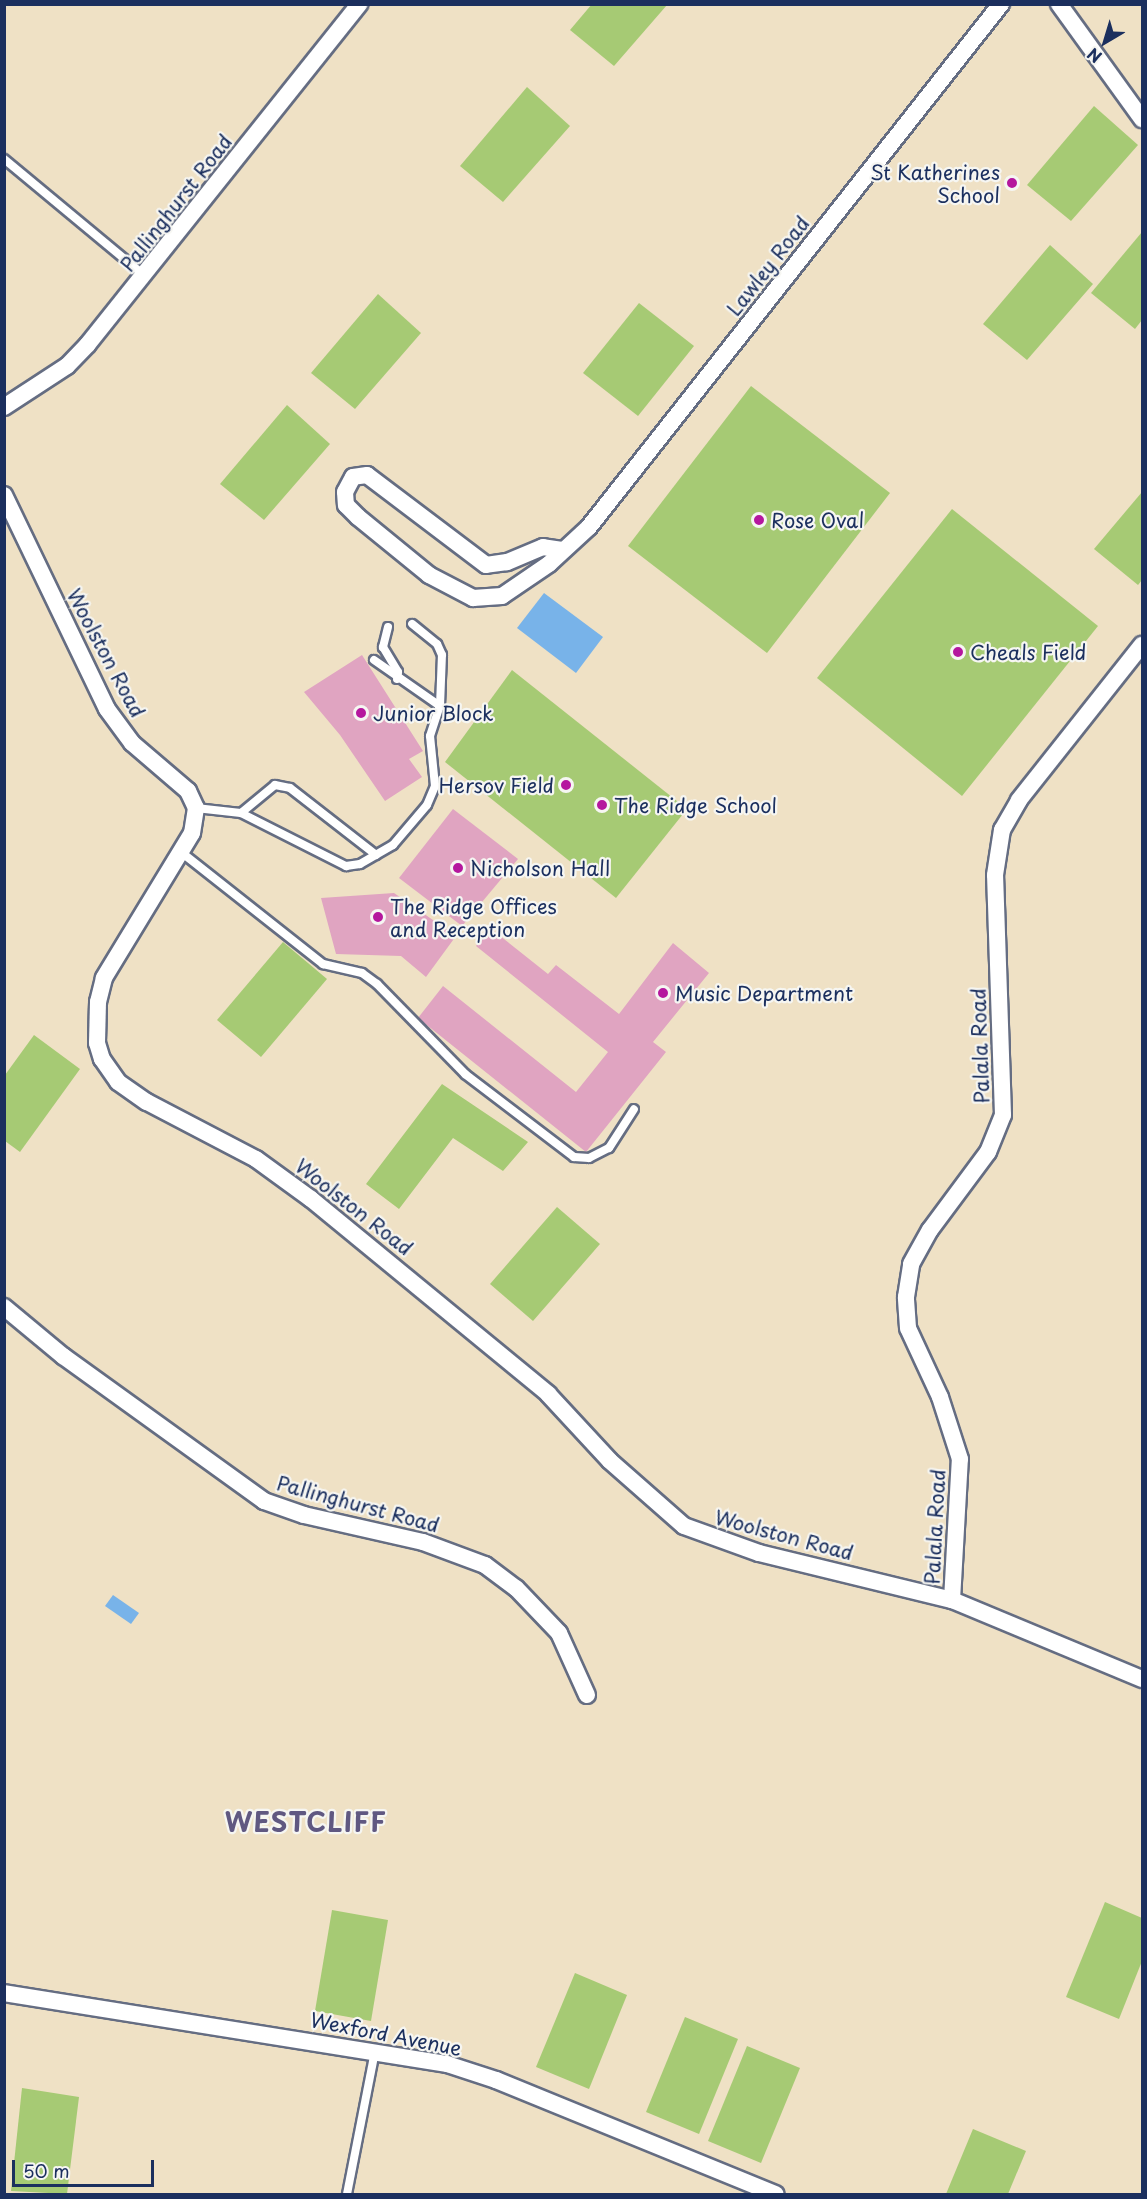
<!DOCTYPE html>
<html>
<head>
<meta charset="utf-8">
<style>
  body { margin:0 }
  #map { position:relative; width:1147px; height:2199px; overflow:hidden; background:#efe1c5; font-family:"Playpen Sans",sans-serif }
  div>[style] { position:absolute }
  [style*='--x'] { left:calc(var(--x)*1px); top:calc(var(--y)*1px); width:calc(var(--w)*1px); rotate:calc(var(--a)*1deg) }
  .green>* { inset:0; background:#a6ca74 }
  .water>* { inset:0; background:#78b3e9 }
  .building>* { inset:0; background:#e0a4c1 }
  .roads { filter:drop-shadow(2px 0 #656d82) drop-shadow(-2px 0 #656d82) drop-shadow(0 2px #656d82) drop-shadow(0 -2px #656d82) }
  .service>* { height:8px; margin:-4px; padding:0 4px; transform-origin:4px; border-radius:4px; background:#fff }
  .minor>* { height:16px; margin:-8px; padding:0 8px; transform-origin:8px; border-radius:8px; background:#fff }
  .dots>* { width:16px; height:16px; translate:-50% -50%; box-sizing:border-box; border:3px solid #f6f6f2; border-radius:50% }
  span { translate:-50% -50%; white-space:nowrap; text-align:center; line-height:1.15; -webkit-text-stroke:4.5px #f6f6f2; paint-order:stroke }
  .poi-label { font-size:20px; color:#1b2f5e }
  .right { translate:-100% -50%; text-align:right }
  .left { translate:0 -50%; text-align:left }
  .street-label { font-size:20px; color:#1b2f5e }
  .district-label { font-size:26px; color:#605881; font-weight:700; letter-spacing:1.5px }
  .frame { position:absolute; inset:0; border:6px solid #1b2f5e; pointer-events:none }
  .north { position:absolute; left:1075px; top:12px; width:60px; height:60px; -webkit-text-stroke:4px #f6f6f2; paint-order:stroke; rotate:218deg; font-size:16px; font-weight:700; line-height:24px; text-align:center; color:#1b2f5e }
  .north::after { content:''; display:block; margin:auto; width:21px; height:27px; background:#1b2f5e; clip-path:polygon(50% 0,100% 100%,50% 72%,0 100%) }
  .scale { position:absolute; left:12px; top:2160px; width:142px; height:27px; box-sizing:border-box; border:3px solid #1b2f5e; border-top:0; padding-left:8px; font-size:18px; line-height:21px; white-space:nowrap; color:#1b2f5e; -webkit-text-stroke:4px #f6f6f2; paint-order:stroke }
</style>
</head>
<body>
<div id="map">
  <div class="green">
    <i style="clip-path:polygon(592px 4px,667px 4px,667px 5px,614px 66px,570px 30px)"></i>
    <i style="clip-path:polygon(527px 87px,570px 126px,503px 202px,460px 166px)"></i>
    <i style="clip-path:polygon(1094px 106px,1138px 145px,1071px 221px,1027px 185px)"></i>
    <i style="clip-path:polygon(1142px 232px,1142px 320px,1135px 329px,1091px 293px)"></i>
    <i style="clip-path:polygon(1050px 245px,1093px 284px,1027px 360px,983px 324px)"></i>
    <i style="clip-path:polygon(378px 294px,421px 333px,355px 409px,311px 373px)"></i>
    <i style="clip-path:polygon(639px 303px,694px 346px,638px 416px,583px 373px)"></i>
    <i style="clip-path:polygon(751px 386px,890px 493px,767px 653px,628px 546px)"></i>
    <i style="clip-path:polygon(287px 405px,330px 444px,264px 520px,220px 484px)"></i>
    <i style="clip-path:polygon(1142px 492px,1142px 580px,1138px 585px,1094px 549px)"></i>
    <i style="clip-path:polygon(952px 509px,1098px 626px,962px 796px,817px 678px)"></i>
    <i style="clip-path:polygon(512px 670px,687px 809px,616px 898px,445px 762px)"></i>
    <i style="clip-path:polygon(283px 942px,327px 979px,261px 1057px,217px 1020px)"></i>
    <i style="clip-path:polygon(34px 1035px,80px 1069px,20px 1152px,5px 1141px,5px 1075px)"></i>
    <i style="clip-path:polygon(442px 1084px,528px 1142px,503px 1171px,453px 1138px,399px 1209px,366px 1184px)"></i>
    <i style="clip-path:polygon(557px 1207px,600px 1244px,533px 1321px,490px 1284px)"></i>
    <i style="clip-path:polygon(1105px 1902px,1142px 1918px,1142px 1961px,1119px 2019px,1066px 1997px)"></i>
    <i style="clip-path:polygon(332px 1910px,388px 1920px,371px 2021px,315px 2011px)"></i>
    <i style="clip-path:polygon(575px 1973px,627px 1995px,589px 2089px,536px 2067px)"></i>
    <i style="clip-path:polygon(685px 2017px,738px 2039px,699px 2134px,646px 2112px)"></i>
    <i style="clip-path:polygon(747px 2046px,800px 2068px,761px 2163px,708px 2141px)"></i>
    <i style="clip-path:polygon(22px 2088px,79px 2097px,67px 2194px,11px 2191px)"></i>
    <i style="clip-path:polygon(973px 2129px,1026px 2151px,1008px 2194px,946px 2194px)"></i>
  </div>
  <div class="water">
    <i style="clip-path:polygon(544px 593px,603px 637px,576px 673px,517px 628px)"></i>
    <i style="clip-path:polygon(113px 1595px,139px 1613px,131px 1624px,105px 1606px)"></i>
  </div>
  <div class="building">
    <i style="clip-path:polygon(362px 655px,423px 751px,409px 759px,422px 777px,385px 801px,340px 735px,304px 692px)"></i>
    <i style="clip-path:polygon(453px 809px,518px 859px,462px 926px,399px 878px)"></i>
    <i style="clip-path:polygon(394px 893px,456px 936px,426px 977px,401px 956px,336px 954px,321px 898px)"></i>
    <i style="clip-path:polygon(490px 928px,548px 974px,556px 965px,619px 1014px,673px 943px,709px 973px,653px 1042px,666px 1052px,586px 1152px,418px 1018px,443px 986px,576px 1092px,608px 1052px,476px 946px)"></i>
  </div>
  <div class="roads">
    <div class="service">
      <i style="--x:4;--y:159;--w:183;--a:39.7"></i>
      <i style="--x:388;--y:627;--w:21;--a:104"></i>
      <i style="--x:383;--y:647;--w:29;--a:59"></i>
      <i style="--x:398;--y:672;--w:7;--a:98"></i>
      <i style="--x:374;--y:660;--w:80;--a:34.9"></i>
      <i style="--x:196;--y:808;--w:45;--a:6.3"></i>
      <i style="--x:241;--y:813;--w:118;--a:26.8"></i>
      <i style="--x:346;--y:866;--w:14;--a:-8"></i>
      <i style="--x:360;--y:864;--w:38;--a:-30"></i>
      <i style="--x:393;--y:845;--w:52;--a:-49.6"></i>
      <i style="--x:427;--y:805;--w:21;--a:-67"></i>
      <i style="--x:435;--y:786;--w:50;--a:-95.7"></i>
      <i style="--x:430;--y:736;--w:32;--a:-72"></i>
      <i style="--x:440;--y:706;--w:51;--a:-87.8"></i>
      <i style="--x:442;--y:655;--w:12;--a:-114"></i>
      <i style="--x:437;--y:644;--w:32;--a:-141"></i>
      <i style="--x:241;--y:813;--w:44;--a:-39.5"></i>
      <i style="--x:275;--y:785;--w:15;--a:11"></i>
      <i style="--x:290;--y:788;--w:109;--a:37.9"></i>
      <i style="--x:181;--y:852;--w:181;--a:38.3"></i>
      <i style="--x:323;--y:964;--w:40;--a:13"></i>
      <i style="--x:362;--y:973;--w:19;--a:36"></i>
      <i style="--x:377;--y:984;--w:126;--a:45.6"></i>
      <i style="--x:465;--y:1074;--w:137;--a:37.3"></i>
      <i style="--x:574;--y:1157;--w:15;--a:4"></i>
      <i style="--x:589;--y:1158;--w:22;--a:-27"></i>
      <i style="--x:609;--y:1148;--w:46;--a:-57.3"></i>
      <i style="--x:347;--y:2194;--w:146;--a:-78.9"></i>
    </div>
    <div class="minor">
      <i style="--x:1059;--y:4;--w:142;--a:54.2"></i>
      <i style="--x:4;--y:407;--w:75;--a:-33.1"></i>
      <i style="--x:67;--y:366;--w:30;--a:-46"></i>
      <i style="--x:88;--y:344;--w:435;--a:-51.4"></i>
      <i style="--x:4;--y:495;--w:237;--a:64.3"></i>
      <i style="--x:107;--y:709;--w:42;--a:53.7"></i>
      <i style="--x:132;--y:743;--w:74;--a:40.6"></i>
      <i style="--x:188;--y:791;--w:19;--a:65"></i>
      <i style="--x:196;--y:808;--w:25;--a:99"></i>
      <i style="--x:192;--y:833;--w:170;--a:121.3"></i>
      <i style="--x:104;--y:978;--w:25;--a:104"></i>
      <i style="--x:98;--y:1002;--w:41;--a:91.4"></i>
      <i style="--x:97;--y:1043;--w:17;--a:73"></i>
      <i style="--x:102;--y:1059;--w:28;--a:55"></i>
      <i style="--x:118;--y:1082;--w:35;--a:35"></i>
      <i style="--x:147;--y:1102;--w:123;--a:27.6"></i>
      <i style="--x:256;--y:1159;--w:68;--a:36"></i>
      <i style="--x:311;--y:1199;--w:307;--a:39.4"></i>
      <i style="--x:548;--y:1394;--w:91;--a:47.2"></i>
      <i style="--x:610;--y:1461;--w:98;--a:41.3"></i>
      <i style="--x:684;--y:1526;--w:80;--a:19.8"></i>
      <i style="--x:759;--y:1553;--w:199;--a:13.7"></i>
      <i style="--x:952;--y:1600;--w:206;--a:22.6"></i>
      <i style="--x:562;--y:550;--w:19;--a:-171"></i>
      <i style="--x:543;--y:547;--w:39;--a:157"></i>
      <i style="--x:507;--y:562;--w:21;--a:172"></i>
      <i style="--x:486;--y:565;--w:149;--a:-142.9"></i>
      <i style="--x:367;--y:475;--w:14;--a:172"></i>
      <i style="--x:353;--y:477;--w:17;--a:118"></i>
      <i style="--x:345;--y:492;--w:13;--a:86"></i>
      <i style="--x:346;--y:505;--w:17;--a:45"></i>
      <i style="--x:358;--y:517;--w:92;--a:39.2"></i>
      <i style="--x:429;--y:575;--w:50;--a:27.6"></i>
      <i style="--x:473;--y:598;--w:29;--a:-4"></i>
      <i style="--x:502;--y:596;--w:57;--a:-34.2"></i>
      <i style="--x:549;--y:564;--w:54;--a:-42.8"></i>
      <i style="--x:589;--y:527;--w:666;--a:-51.77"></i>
      <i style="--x:4;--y:1307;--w:77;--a:39.7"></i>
      <i style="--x:63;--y:1356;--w:248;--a:35.8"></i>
      <i style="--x:264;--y:1501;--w:42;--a:19.3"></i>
      <i style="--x:304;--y:1515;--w:122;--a:12.8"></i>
      <i style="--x:423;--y:1542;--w:66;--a:20.4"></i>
      <i style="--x:485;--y:1565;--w:39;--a:37"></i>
      <i style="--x:516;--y:1588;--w:62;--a:46.3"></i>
      <i style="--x:559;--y:1633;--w:68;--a:65.7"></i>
      <i style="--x:952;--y:1600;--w:141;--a:-86.8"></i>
      <i style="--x:960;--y:1459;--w:65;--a:-107.9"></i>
      <i style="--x:940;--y:1397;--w:76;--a:-114.9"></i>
      <i style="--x:908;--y:1328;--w:31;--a:-94"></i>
      <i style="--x:906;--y:1297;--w:33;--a:-81"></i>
      <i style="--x:911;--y:1264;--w:39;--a:-61"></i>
      <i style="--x:930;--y:1230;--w:97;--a:-53.4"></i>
      <i style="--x:988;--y:1152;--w:40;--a:-68"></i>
      <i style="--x:1003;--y:1115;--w:240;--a:-91.9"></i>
      <i style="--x:995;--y:875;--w:46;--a:-81.2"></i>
      <i style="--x:1002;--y:830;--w:34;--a:-60"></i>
      <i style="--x:1019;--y:800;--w:198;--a:-51.6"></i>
      <i style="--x:4;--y:1993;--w:449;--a:9.1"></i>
      <i style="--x:447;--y:2064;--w:52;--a:18.1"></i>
      <i style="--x:496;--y:2080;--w:302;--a:22.2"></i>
    </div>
  </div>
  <div class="dots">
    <i style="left:1012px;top:183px;background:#b5179e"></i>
    <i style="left:759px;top:520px;background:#b5179e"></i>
    <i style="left:958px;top:652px;background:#b5179e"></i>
    <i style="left:361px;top:713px;background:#b5179e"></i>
    <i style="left:566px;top:785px;background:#b5179e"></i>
    <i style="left:602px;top:805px;background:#b5179e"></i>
    <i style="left:458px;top:868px;background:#b5179e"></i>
    <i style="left:378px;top:917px;background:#b5179e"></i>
    <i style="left:663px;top:993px;background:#b5179e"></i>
  </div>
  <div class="poi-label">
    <span class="right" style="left:1000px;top:184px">St Katherines<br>School</span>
    <span class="left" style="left:771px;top:520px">Rose Oval</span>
    <span class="left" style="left:970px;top:652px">Cheals Field</span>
    <span class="left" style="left:373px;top:713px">Junior Block</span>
    <span class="right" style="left:554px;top:785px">Hersov Field</span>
    <span class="left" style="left:614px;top:805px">The Ridge School</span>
    <span class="left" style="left:470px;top:868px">Nicholson Hall</span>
    <span class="left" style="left:390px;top:918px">The Ridge Offices<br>and Reception</span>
    <span class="left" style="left:675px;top:993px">Music Department</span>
  </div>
  <div class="street-label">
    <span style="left:176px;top:203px;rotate:-52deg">Pallinghurst Road</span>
    <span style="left:768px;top:266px;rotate:-52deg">Lawley Road</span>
    <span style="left:106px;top:653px;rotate:62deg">Woolston Road</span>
    <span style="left:980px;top:1046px;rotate:-92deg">Palala Road</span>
    <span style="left:354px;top:1207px;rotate:38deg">Woolston Road</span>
    <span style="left:358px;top:1504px;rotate:15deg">Pallinghurst Road</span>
    <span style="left:935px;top:1527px;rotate:-87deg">Palala Road</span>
    <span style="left:784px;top:1535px;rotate:15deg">Woolston Road</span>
    <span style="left:386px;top:2034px;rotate:11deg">Wexford Avenue</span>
  </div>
  <div class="district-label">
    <span style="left:306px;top:1822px">WESTCLIFF</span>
  </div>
  <div class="frame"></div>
  <div class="north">N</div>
  <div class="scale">50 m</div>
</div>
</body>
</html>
